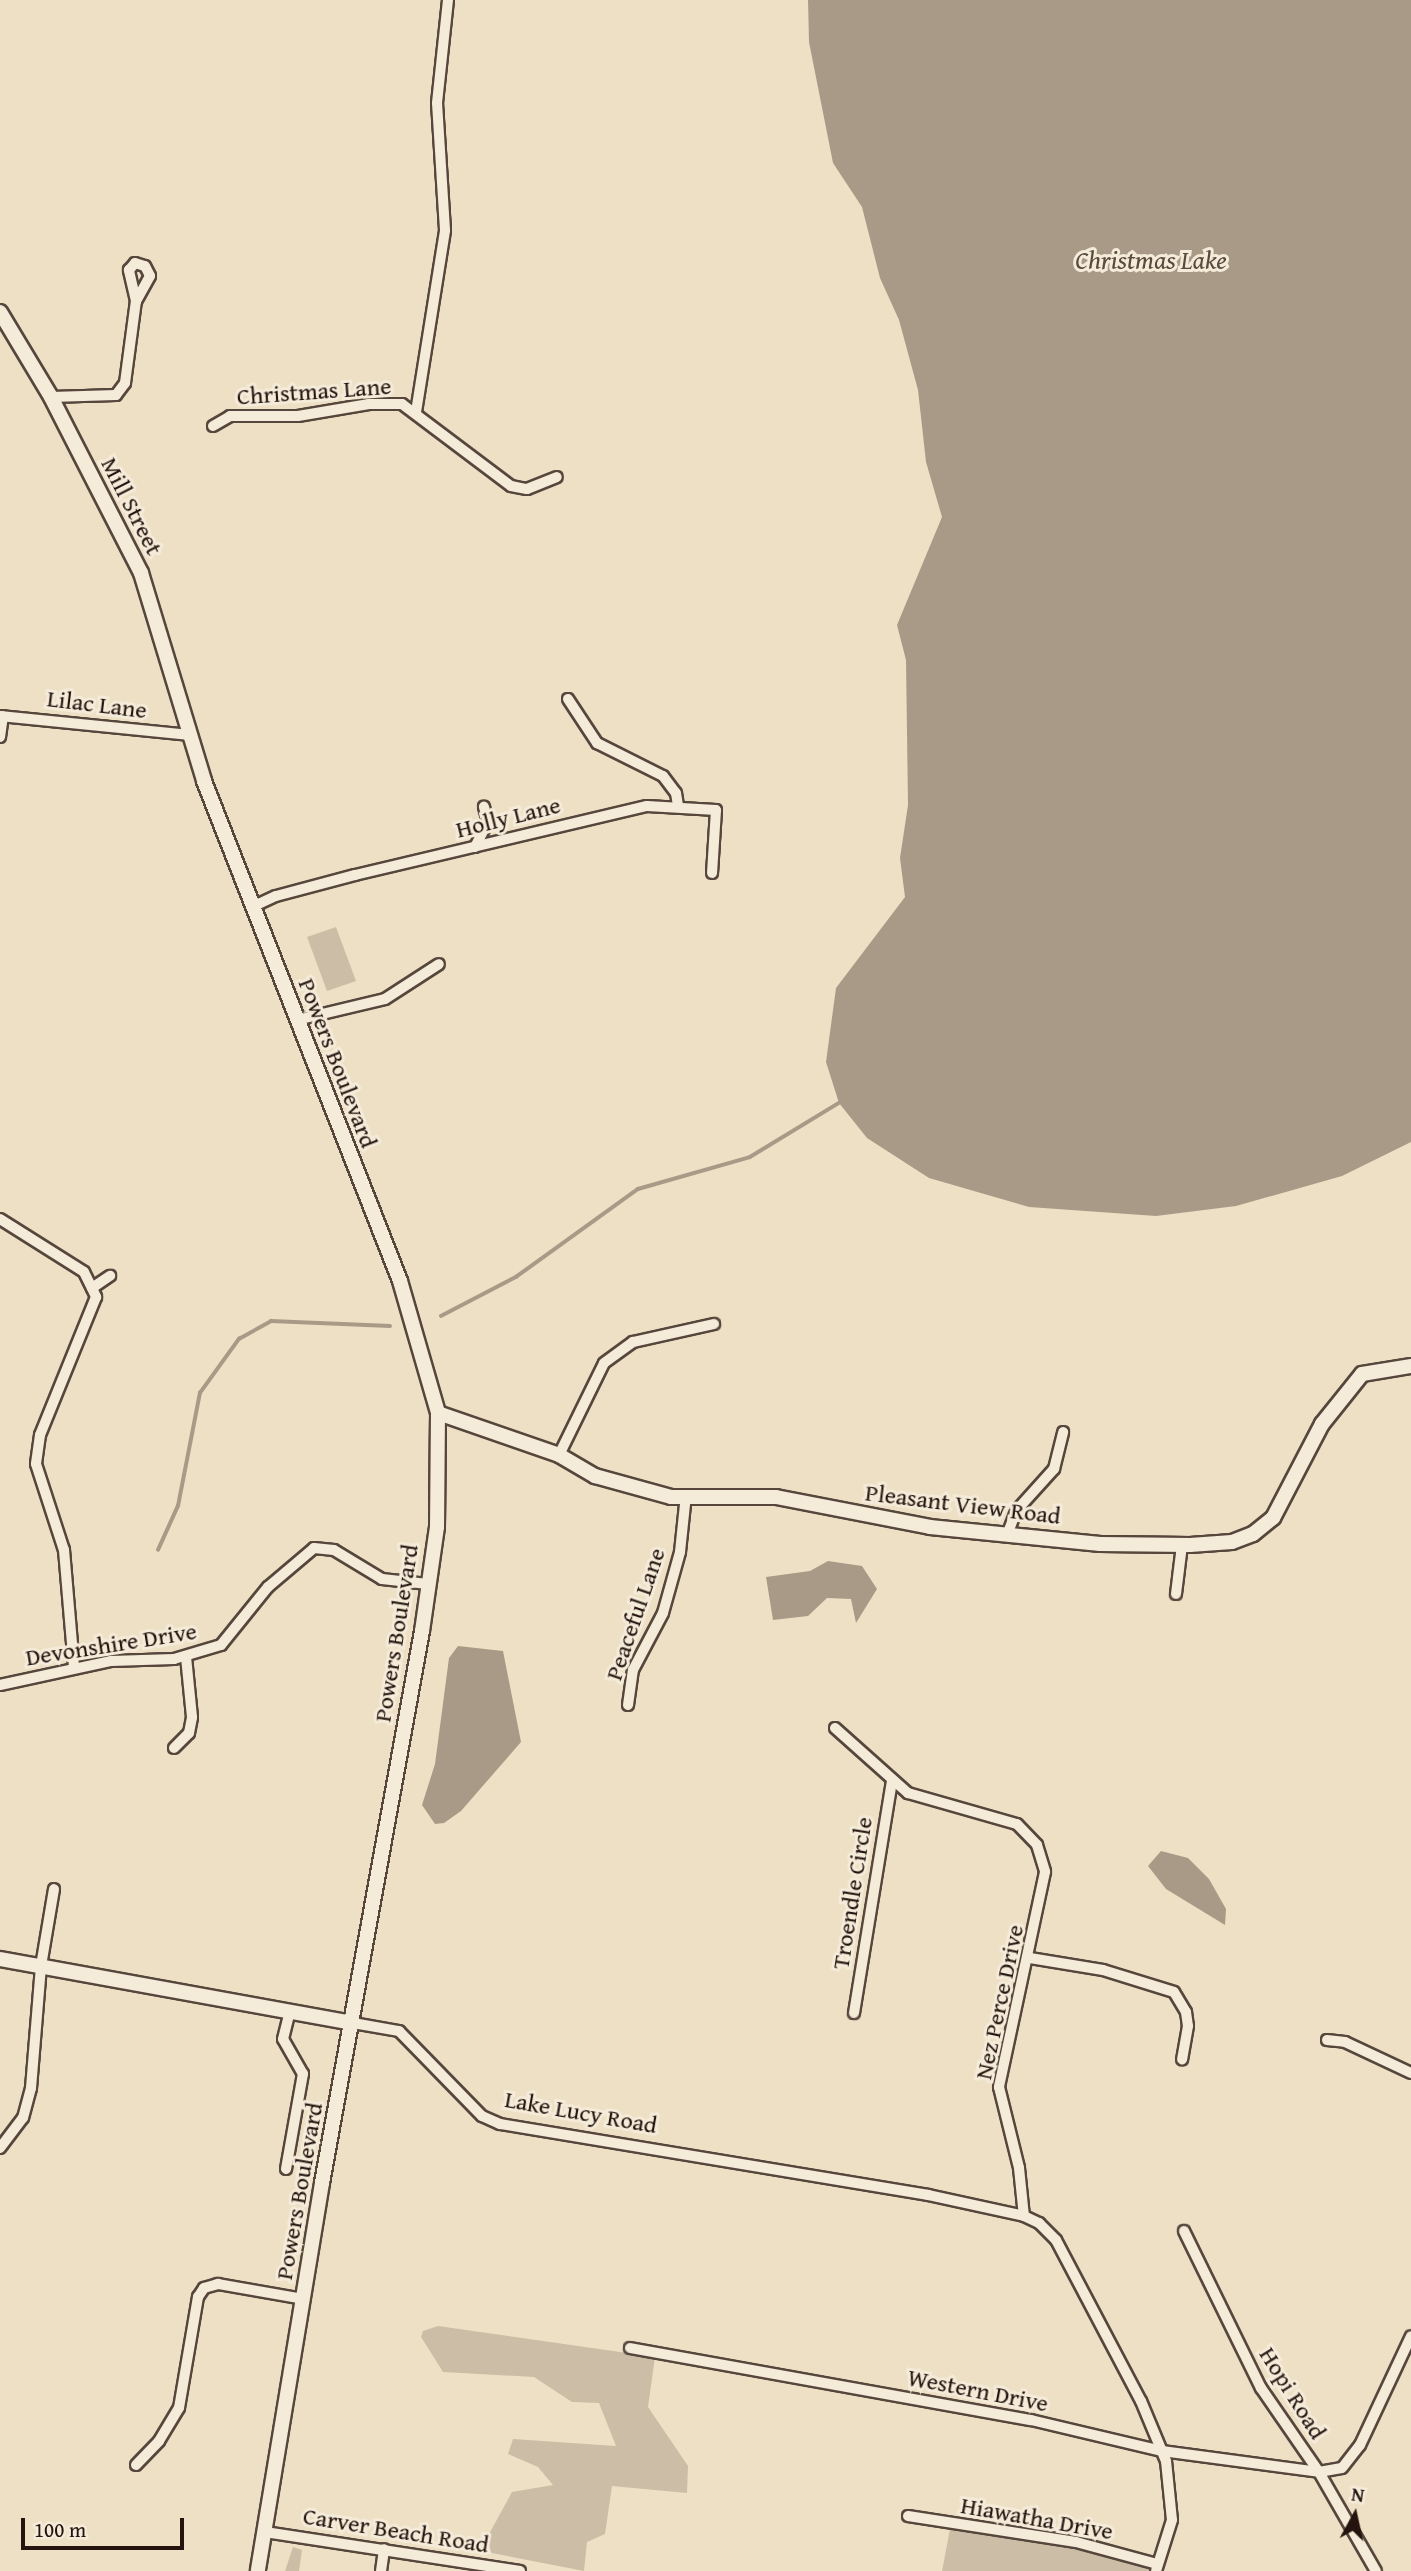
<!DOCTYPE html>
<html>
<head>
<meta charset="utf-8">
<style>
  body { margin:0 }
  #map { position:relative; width:1411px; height:2571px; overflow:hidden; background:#eee0c5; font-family:"Gentium Book Plus",serif }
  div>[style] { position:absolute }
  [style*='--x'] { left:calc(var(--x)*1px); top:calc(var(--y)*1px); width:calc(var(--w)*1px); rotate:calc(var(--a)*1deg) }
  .green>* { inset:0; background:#ccbda6 }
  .water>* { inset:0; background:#a99a87 }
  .stream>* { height:3.5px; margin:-1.75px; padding:0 1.75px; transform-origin:1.75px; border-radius:1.75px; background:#a99a87 }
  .roads { filter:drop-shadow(2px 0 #56463c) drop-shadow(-2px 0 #56463c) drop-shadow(0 2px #56463c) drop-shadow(0 -2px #56463c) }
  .street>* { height:10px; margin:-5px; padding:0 5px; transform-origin:5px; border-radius:5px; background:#f4ebd9 }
  .secondary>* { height:14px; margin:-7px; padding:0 7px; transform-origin:7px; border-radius:7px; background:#f4ebd9 }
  span { translate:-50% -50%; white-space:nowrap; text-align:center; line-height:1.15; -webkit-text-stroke:6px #f4ebd9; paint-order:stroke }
  .street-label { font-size:24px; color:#24130e }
  .water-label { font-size:26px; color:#59493e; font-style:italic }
  .north { position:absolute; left:1320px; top:2480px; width:70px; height:70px; -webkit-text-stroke:5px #f4ebd9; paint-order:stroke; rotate:8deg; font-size:19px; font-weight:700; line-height:28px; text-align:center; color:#24130e }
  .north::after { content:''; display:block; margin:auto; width:24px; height:32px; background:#24130e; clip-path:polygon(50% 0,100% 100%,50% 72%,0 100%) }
  .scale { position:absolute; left:21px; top:2518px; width:163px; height:32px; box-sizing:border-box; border:4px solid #24130e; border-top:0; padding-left:9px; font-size:21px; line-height:24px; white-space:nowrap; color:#24130e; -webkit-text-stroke:5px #f4ebd9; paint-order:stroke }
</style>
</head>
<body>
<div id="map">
  <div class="green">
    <i style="clip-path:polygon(336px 927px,356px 981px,327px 991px,307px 937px)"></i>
    <i style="clip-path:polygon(438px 2326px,655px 2357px,648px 2407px,688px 2466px,687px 2493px,612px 2486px,605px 2534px,587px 2542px,584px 2571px,492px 2553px,483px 2545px,512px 2492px,553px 2485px,538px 2467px,508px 2454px,513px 2439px,616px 2446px,599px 2403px,572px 2402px,534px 2377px,443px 2372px,421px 2337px,423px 2331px)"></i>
    <i style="clip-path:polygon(951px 2524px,1076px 2542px,1157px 2564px,1156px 2571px,942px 2571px)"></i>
    <i style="clip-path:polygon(293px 2547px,302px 2550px,299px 2571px,285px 2571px)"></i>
  </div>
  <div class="water">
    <i style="clip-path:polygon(808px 0,1411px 0,1411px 1142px,1342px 1176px,1236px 1206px,1156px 1216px,1029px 1207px,929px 1178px,867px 1138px,839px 1103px,826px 1062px,836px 988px,905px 897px,900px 858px,908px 805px,906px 660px,897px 625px,942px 517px,926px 462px,918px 390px,899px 320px,880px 278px,862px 207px,833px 163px,809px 42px)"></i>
    <i style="clip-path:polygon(828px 1561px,862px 1566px,877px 1589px,856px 1623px,851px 1599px,827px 1598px,808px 1616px,773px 1620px,766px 1577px,810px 1571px)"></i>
    <i style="clip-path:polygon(458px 1646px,503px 1651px,521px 1742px,461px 1811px,444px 1823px,435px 1824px,422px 1805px,435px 1764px,449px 1658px)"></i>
    <i style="clip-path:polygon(1161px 1851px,1188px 1858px,1209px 1879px,1226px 1909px,1225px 1925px,1166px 1889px,1148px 1866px)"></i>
  </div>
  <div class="stream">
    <i style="--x:441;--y:1316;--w:85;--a:-27.5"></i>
    <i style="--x:516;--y:1277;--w:150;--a:-35.8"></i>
    <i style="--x:638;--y:1189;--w:116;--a:-15.9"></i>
    <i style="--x:750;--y:1157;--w:108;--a:-31.3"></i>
    <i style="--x:158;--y:1550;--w:48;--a:-65.6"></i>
    <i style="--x:178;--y:1506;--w:115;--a:-79"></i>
    <i style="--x:200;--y:1393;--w:67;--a:-54.2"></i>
    <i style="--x:239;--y:1339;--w:37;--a:-29"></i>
    <i style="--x:271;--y:1321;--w:119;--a:2.4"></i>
  </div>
  <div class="roads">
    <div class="street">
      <i style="--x:51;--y:397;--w:65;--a:-1.8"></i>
      <i style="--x:116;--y:395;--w:15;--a:-53"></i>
      <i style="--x:125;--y:383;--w:83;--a:-82.4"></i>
      <i style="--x:136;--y:301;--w:32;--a:-103"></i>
      <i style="--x:129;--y:270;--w:9;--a:-49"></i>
      <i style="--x:135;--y:263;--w:10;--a:17"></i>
      <i style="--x:145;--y:266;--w:11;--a:63"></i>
      <i style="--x:150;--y:276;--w:29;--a:119"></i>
      <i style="--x:416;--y:412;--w:184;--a:-80.9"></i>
      <i style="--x:445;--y:230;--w:127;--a:-93.6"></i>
      <i style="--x:437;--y:103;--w:104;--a:-83.9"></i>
      <i style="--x:213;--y:426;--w:20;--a:-30"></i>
      <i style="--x:230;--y:416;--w:68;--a:0"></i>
      <i style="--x:298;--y:416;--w:72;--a:-9.6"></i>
      <i style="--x:369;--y:404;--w:33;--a:0"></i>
      <i style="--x:402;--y:404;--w:136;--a:37"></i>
      <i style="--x:511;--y:486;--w:16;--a:11"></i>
      <i style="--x:527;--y:489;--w:32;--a:-22"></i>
      <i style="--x:568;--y:699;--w:53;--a:56.6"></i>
      <i style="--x:597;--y:743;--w:74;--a:26.6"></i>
      <i style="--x:663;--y:776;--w:21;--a:53"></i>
      <i style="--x:676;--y:793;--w:12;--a:81"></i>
      <i style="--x:0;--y:716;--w:191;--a:5.7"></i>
      <i style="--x:0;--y:737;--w:21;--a:-82"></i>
      <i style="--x:475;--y:847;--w:29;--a:-63"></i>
      <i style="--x:488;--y:821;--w:15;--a:-106"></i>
      <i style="--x:252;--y:907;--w:26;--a:-25"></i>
      <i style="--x:276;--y:896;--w:82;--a:-14.9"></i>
      <i style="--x:355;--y:875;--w:300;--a:-13.3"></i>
      <i style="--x:647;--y:806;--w:69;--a:3.3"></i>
      <i style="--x:716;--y:810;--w:63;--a:93.6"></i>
      <i style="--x:297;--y:1020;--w:90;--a:-13.4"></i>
      <i style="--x:385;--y:999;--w:64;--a:-32.9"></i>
      <i style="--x:0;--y:1219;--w:99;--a:32.2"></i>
      <i style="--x:84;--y:1272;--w:28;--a:64"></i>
      <i style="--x:96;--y:1297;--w:149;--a:112.1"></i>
      <i style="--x:40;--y:1435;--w:29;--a:98"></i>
      <i style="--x:36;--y:1464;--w:90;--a:72"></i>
      <i style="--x:64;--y:1550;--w:117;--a:85.1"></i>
      <i style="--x:92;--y:1288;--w:22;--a:-34"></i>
      <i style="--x:559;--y:1455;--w:102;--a:-63.9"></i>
      <i style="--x:604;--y:1363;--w:36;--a:-36"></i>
      <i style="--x:633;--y:1342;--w:83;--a:-12.5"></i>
      <i style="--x:1007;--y:1535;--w:26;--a:-69"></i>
      <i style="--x:1016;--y:1511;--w:57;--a:-47.9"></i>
      <i style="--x:1054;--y:1469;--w:38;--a:-76"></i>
      <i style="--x:1176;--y:1594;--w:49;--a:-83"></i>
      <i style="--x:0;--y:1685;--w:114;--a:-12.2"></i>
      <i style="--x:111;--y:1661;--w:63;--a:-1.8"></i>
      <i style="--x:174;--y:1659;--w:49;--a:-16.6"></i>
      <i style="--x:221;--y:1645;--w:75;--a:-51"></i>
      <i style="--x:268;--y:1587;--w:60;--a:-40.3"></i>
      <i style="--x:314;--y:1548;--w:20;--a:6"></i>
      <i style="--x:334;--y:1550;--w:56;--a:31.1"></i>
      <i style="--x:382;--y:1579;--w:46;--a:6.2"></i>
      <i style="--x:628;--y:1705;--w:35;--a:-82"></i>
      <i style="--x:633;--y:1670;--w:64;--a:-62.2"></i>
      <i style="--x:663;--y:1613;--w:63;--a:-74.4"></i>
      <i style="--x:680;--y:1552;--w:57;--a:-84"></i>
      <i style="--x:835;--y:1728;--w:98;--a:41.7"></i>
      <i style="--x:908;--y:1793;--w:113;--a:15.9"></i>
      <i style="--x:1017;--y:1824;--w:29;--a:46"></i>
      <i style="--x:1037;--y:1845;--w:28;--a:73"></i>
      <i style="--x:1045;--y:1872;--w:220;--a:102.1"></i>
      <i style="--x:999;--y:2087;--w:83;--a:76.1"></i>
      <i style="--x:1019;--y:2168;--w:48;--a:84.1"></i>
      <i style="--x:1024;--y:2216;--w:17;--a:25"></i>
      <i style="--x:1039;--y:2223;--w:24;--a:45"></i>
      <i style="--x:1056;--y:2240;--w:182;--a:62.2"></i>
      <i style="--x:1141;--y:2401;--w:65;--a:67.4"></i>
      <i style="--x:1166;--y:2461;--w:59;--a:84.2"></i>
      <i style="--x:1172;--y:2520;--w:53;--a:107.4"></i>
      <i style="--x:174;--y:1748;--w:21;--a:-45"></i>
      <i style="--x:189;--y:1733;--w:16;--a:-79"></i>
      <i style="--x:192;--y:1717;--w:60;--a:-95.7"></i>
      <i style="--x:1030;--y:1958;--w:74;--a:9.3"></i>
      <i style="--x:1103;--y:1970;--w:74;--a:17.2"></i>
      <i style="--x:1174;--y:1992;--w:23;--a:59"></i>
      <i style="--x:1186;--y:2012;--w:14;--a:82"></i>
      <i style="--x:1188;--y:2026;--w:34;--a:100"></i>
      <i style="--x:854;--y:2013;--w:236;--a:-80.7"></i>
      <i style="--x:353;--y:2023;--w:47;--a:9.9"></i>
      <i style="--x:399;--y:2031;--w:119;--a:45.7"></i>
      <i style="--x:482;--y:2116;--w:20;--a:24"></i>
      <i style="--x:500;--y:2124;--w:434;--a:9.4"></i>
      <i style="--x:928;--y:2195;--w:98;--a:12.3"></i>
      <i style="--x:1327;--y:2040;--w:18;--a:6"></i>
      <i style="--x:1345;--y:2042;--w:73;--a:25.2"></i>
      <i style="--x:0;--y:2148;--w:38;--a:-53"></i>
      <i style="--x:23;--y:2118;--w:31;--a:-75"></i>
      <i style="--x:31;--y:2088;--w:122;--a:-85.3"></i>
      <i style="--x:41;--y:1966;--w:78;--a:-80.4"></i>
      <i style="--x:286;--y:2169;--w:97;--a:-79.9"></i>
      <i style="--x:303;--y:2074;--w:40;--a:-119.7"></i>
      <i style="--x:283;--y:2039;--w:29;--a:-76"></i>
      <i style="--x:1184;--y:2231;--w:175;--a:63.9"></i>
      <i style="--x:1261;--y:2388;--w:102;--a:55.4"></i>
      <i style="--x:1319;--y:2472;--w:114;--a:60.1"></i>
      <i style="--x:630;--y:2348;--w:407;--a:10.2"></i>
      <i style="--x:1031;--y:2420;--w:135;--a:13.3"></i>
      <i style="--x:1162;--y:2451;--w:158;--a:7.6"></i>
      <i style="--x:1319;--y:2472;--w:23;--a:-10"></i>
      <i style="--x:1342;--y:2468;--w:29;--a:-52"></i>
      <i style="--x:1360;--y:2445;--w:120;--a:-64.9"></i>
      <i style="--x:136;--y:2465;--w:33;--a:-46"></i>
      <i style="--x:159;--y:2441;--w:39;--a:-59"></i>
      <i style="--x:179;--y:2408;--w:113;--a:-80.3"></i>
      <i style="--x:198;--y:2297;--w:11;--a:-56"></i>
      <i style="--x:204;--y:2288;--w:15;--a:-16"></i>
      <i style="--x:218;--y:2284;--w:87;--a:9.9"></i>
      <i style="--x:908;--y:2516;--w:170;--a:8.8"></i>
      <i style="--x:1076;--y:2542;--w:84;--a:15.2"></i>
      <i style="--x:265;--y:2532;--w:258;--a:8.7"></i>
      <i style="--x:381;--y:2571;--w:22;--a:-82"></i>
    </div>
    <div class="secondary">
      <i style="--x:0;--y:312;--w:99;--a:59"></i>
      <i style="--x:51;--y:397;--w:198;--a:62.9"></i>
      <i style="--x:141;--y:573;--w:217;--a:73.1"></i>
      <i style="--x:204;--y:781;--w:537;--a:68.59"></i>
      <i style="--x:400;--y:1281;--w:137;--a:73.9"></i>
      <i style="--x:438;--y:1413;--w:114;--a:90.5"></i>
      <i style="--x:437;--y:1527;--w:105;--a:98.2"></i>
      <i style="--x:422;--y:1631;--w:561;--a:100.27"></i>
      <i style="--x:322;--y:2183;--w:393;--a:99.4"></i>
      <i style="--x:438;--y:1413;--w:128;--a:19.1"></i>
      <i style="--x:559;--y:1455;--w:42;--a:30.3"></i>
      <i style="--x:595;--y:1476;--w:79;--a:15.4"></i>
      <i style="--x:671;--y:1497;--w:105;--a:0"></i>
      <i style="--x:776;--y:1497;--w:157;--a:11"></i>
      <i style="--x:930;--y:1527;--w:171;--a:5.7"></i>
      <i style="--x:1100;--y:1544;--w:90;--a:0.6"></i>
      <i style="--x:1190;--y:1545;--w:42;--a:-4.1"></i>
      <i style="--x:1232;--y:1542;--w:22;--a:-21"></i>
      <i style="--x:1253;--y:1534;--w:26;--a:-39"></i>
      <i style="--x:1273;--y:1518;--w:106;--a:-62.5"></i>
      <i style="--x:1322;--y:1424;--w:64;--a:-51.3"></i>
      <i style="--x:1362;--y:1374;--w:50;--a:-9.3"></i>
      <i style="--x:0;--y:1959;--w:359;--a:10.3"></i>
    </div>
  </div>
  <div class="street-label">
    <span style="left:314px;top:391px;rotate:-4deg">Christmas Lane</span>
    <span style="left:132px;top:506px;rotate:63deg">Mill Street</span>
    <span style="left:97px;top:704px;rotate:7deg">Lilac Lane</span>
    <span style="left:508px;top:817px;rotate:-14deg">Holly Lane</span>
    <span style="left:338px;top:1063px;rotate:69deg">Powers Boulevard</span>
    <span style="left:963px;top:1504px;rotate:7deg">Pleasant View Road</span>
    <span style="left:635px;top:1614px;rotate:-71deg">Peaceful Lane</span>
    <span style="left:396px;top:1633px;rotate:-81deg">Powers Boulevard</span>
    <span style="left:111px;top:1644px;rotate:-9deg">Devonshire Drive</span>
    <span style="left:852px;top:1893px;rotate:-81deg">Troendle Circle</span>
    <span style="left:999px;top:2002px;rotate:-78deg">Nez Perce Drive</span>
    <span style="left:581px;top:2112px;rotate:10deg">Lake Lucy Road</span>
    <span style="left:299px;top:2191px;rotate:-80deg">Powers Boulevard</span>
    <span style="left:978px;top:2390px;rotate:11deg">Western Drive</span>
    <span style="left:1293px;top:2393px;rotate:58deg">Hopi Road</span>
    <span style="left:1037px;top:2518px;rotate:10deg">Hiawatha Drive</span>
    <span style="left:396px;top:2530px;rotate:9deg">Carver Beach Road</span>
  </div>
  <div class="water-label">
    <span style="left:1151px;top:260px">Christmas Lake</span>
  </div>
  <div class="north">N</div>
  <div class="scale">100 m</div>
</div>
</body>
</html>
